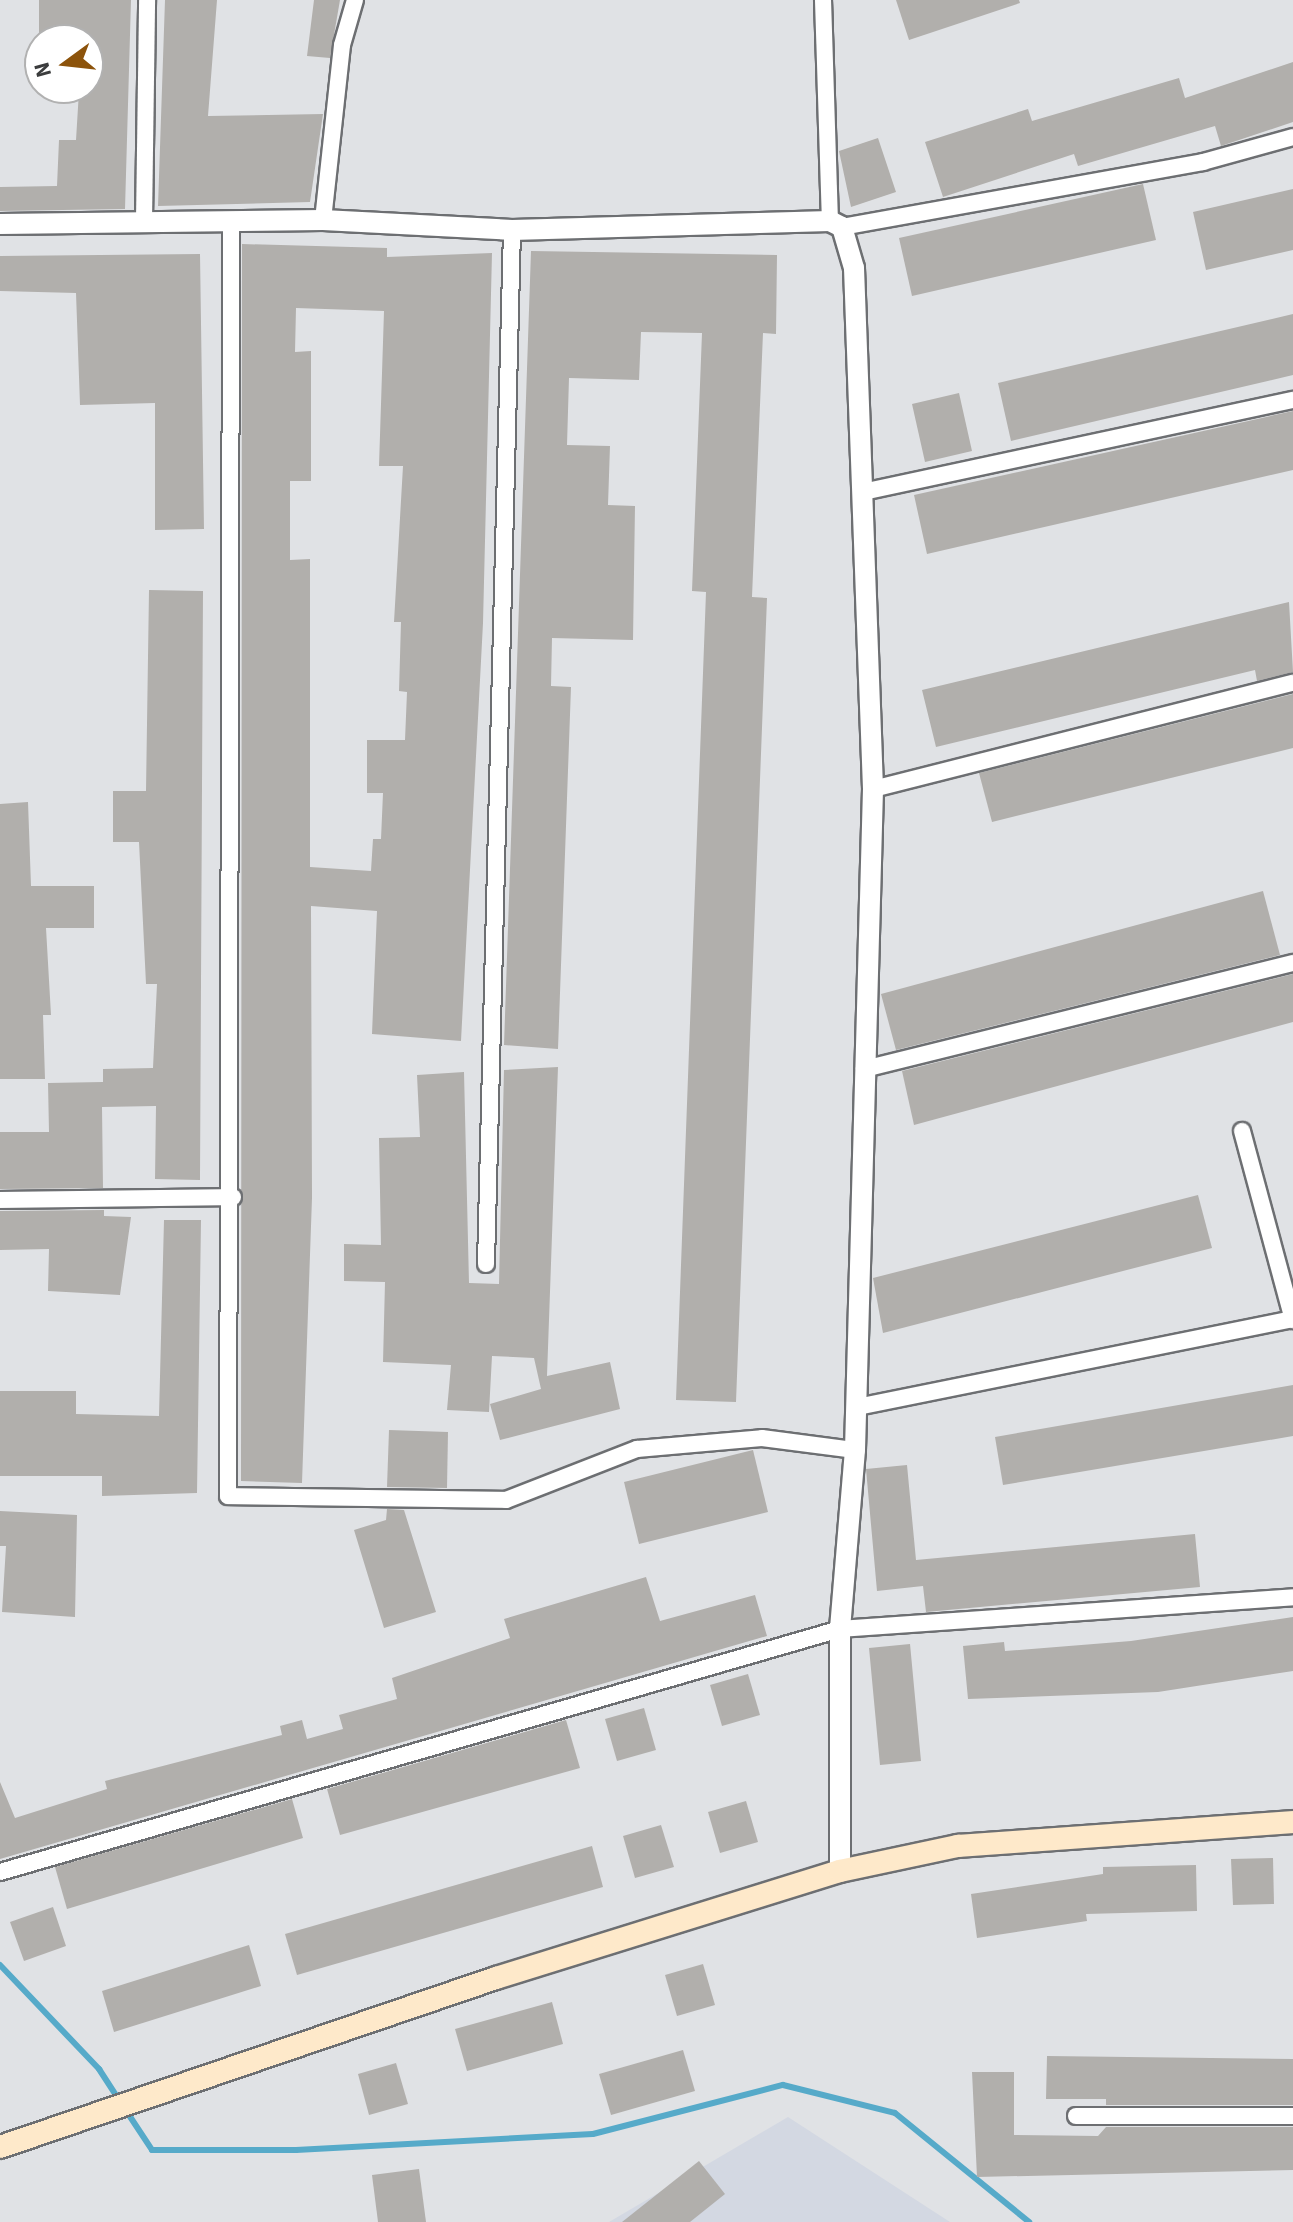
<!DOCTYPE html>
<html>
<head>
<meta charset="utf-8">
<style>
  body { margin:0 }
  #map { position:relative; width:1293px; height:2222px; overflow:hidden; background:#e0e2e5; font-family:"Source Sans 3",sans-serif }
  div>[style] { position:absolute }
  [style*='--x'] { left:calc(var(--x)*1px); top:calc(var(--y)*1px); width:calc(var(--w)*1px); rotate:calc(var(--a)*1deg) }
  .built>* { inset:0; background:#d3d8e2 }
  .stream>* { height:6px; margin:-3px; padding:0 3px; transform-origin:3px; border-radius:3px; background:#56aac9 }
  .building>* { inset:0; background:#b1afac }
  .roads { filter:drop-shadow(2px 0 #6d6f72) drop-shadow(-2px 0 #6d6f72) drop-shadow(0 2px #6d6f72) drop-shadow(0 -2px #6d6f72) }
  .minor>* { height:16px; margin:-8px; padding:0 8px; transform-origin:8px; border-radius:8px; background:#fff }
  .tertiary>* { height:20px; margin:-10px; padding:0 10px; transform-origin:10px; border-radius:10px; background:#fff }
  .secondary>* { height:22px; margin:-11px; padding:0 11px; transform-origin:11px; border-radius:11px; background:#fee9ca }
  span { translate:-50% -50%; white-space:nowrap; text-align:center; line-height:1.15; -webkit-text-stroke:8px #fff; paint-order:stroke }
  .north { position:absolute; left:24px; top:24px; width:80px; height:80px; box-sizing:border-box; background:#fff; border:2px solid #b1b1b1; border-radius:50%; rotate:255deg; font-size:22px; font-weight:700; line-height:32px; text-align:center; color:#3b3c3d }
  .north::after { content:''; display:block; margin:auto; width:28px; height:36px; background:#8c530b; clip-path:polygon(50% 0,100% 100%,50% 72%,0 100%) }
</style>
</head>
<body>
<div id="map">
  <div class="built">
    <i style="clip-path:polygon(788px 2117px,950px 2222px,609px 2222px)"></i>
  </div>
  <div class="stream">
    <i style="--x:0;--y:1965;--w:144;--a:46.4"></i>
    <i style="--x:99;--y:2069;--w:37;--a:57"></i>
    <i style="--x:125;--y:2109;--w:49;--a:56.6"></i>
    <i style="--x:152;--y:2150;--w:144;--a:0"></i>
    <i style="--x:296;--y:2150;--w:297;--a:-3.1"></i>
    <i style="--x:593;--y:2134;--w:196;--a:-14.5"></i>
    <i style="--x:783;--y:2085;--w:115;--a:14"></i>
    <i style="--x:895;--y:2113;--w:173;--a:39.1"></i>
  </div>
  <div class="building">
    <i style="clip-path:polygon(39px 0,131px 0,125px 209px,0 211px,0 187px,57px 186px,59px 140px,76px 140px,79px 91px,88px 92px,88px 40px,39px 40px)"></i>
    <i style="clip-path:polygon(165px 0,217px 0,208px 116px,323px 114px,310px 202px,158px 206px)"></i>
    <i style="clip-path:polygon(314px 0,340px 0,330px 58px,307px 56px)"></i>
    <i style="clip-path:polygon(896px 0,1019px 0,1020px 3px,909px 40px)"></i>
    <i style="clip-path:polygon(1293px 62px,1293px 122px,1221px 146px,1215px 126px,1078px 166px,1074px 154px,943px 197px,925px 142px,1028px 109px,1032px 121px,1179px 78px,1185px 98px)"></i>
    <i style="clip-path:polygon(878px 138px,896px 192px,851px 207px,839px 151px)"></i>
    <i style="clip-path:polygon(1143px 184px,1156px 240px,912px 296px,899px 238px)"></i>
    <i style="clip-path:polygon(1293px 189px,1293px 250px,1206px 270px,1193px 212px)"></i>
    <i style="clip-path:polygon(evenodd,242px 244px,387px 248px,387px 257px,492px 253px,483px 623px,461px 1041px,372px 1034px,377px 911px,311px 906px,312px 1198px,302px 1483px,241px 1481px,242px 244px,296px 308px,384px 311px,379px 466px,403px 466px,394px 622px,401px 622px,399px 691px,407px 692px,405px 740px,367px 740px,367px 793px,383px 793px,381px 839px,373px 839px,371px 871px,310px 867px,310px 559px,290px 560px,290px 481px,311px 481px,311px 351px,295px 352px,296px 308px)"></i>
    <i style="clip-path:polygon(531px 251px,777px 255px,776px 334px,763px 333px,752px 597px,767px 598px,736px 1402px,676px 1400px,706px 592px,692px 591px,702px 333px,641px 332px,639px 380px,569px 378px,567px 445px,610px 446px,608px 505px,635px 506px,633px 640px,552px 638px,551px 686px,571px 687px,558px 1049px,504px 1045px)"></i>
    <i style="clip-path:polygon(200px 254px,204px 529px,155px 530px,155px 403px,80px 405px,76px 293px,0 291px,0 256px)"></i>
    <i style="clip-path:polygon(1293px 314px,1293px 375px,1011px 441px,998px 383px)"></i>
    <i style="clip-path:polygon(959px 393px,972px 451px,925px 462px,912px 404px)"></i>
    <i style="clip-path:polygon(1293px 411px,1293px 470px,927px 554px,914px 495px)"></i>
    <i style="clip-path:polygon(149px 590px,203px 591px,200px 1180px,155px 1179px,156px 1106px,102px 1107px,103px 1188px,0 1189px,0 1132px,49px 1132px,48px 1083px,103px 1082px,103px 1069px,153px 1068px,157px 984px,146px 984px,139px 842px,113px 842px,113px 791px,146px 791px)"></i>
    <i style="clip-path:polygon(1289px 602px,1293px 672px,1257px 681px,1255px 670px,936px 747px,922px 690px)"></i>
    <i style="clip-path:polygon(1293px 694px,1293px 748px,992px 822px,979px 773px)"></i>
    <i style="clip-path:polygon(28px 802px,31px 886px,94px 886px,94px 928px,46px 928px,51px 1015px,43px 1015px,45px 1079px,0 1079px,0 804px)"></i>
    <i style="clip-path:polygon(1263px 891px,1280px 955px,896px 1050px,881px 994px)"></i>
    <i style="clip-path:polygon(1293px 974px,1293px 1022px,914px 1125px,902px 1071px)"></i>
    <i style="clip-path:polygon(558px 1067px,547px 1376px,610px 1362px,620px 1409px,500px 1440px,490px 1404px,541px 1389px,534px 1358px,492px 1356px,489px 1412px,447px 1410px,451px 1365px,383px 1362px,385px 1282px,344px 1281px,344px 1244px,381px 1245px,379px 1138px,420px 1137px,417px 1075px,464px 1072px,469px 1283px,499px 1284px,504px 1070px)"></i>
    <i style="clip-path:polygon(1198px 1195px,1212px 1248px,883px 1333px,873px 1278px)"></i>
    <i style="clip-path:polygon(104px 1210px,104px 1216px,131px 1217px,120px 1295px,48px 1291px,49px 1249px,0 1250px,0 1211px)"></i>
    <i style="clip-path:polygon(164px 1220px,201px 1220px,197px 1493px,102px 1496px,102px 1476px,0 1476px,0 1391px,76px 1391px,76px 1414px,159px 1416px)"></i>
    <i style="clip-path:polygon(1293px 1385px,1293px 1436px,1003px 1485px,995px 1437px)"></i>
    <i style="clip-path:polygon(389px 1430px,448px 1432px,447px 1488px,387px 1487px)"></i>
    <i style="clip-path:polygon(753px 1450px,768px 1512px,639px 1544px,624px 1482px)"></i>
    <i style="clip-path:polygon(907px 1465px,916px 1560px,1195px 1534px,1200px 1587px,926px 1612px,923px 1586px,877px 1591px,866px 1469px)"></i>
    <i style="clip-path:polygon(387px 1509px,404px 1510px,436px 1612px,384px 1628px,354px 1530px,386px 1520px)"></i>
    <i style="clip-path:polygon(0 1511px,77px 1515px,75px 1617px,2px 1612px,6px 1546px,0 1546px)"></i>
    <i style="clip-path:polygon(646px 1577px,660px 1621px,755px 1595px,767px 1636px,0 1859px,0 1782px,15px 1818px,107px 1789px,105px 1781px,282px 1735px,280px 1726px,302px 1720px,307px 1739px,343px 1729px,339px 1715px,397px 1699px,392px 1678px,510px 1638px,504px 1619px)"></i>
    <i style="clip-path:polygon(1293px 1617px,1293px 1671px,1158px 1692px,968px 1699px,963px 1646px,1004px 1642px,1005px 1651px,1131px 1641px)"></i>
    <i style="clip-path:polygon(910px 1644px,921px 1761px,880px 1765px,869px 1648px)"></i>
    <i style="clip-path:polygon(748px 1674px,760px 1715px,722px 1726px,710px 1685px)"></i>
    <i style="clip-path:polygon(644px 1708px,656px 1750px,617px 1761px,605px 1719px)"></i>
    <i style="clip-path:polygon(566px 1720px,580px 1768px,340px 1835px,327px 1789px)"></i>
    <i style="clip-path:polygon(292px 1799px,303px 1838px,67px 1909px,55px 1867px)"></i>
    <i style="clip-path:polygon(746px 1801px,758px 1842px,720px 1853px,708px 1812px)"></i>
    <i style="clip-path:polygon(661px 1825px,674px 1867px,635px 1878px,623px 1836px)"></i>
    <i style="clip-path:polygon(592px 1846px,603px 1887px,297px 1975px,285px 1934px)"></i>
    <i style="clip-path:polygon(1273px 1858px,1274px 1904px,1233px 1905px,1231px 1859px)"></i>
    <i style="clip-path:polygon(1196px 1865px,1197px 1911px,1086px 1914px,1087px 1921px,977px 1938px,971px 1894px,1103px 1874px,1103px 1867px)"></i>
    <i style="clip-path:polygon(53px 1907px,66px 1946px,24px 1961px,10px 1922px)"></i>
    <i style="clip-path:polygon(249px 1945px,261px 1986px,114px 2032px,102px 1991px)"></i>
    <i style="clip-path:polygon(703px 1964px,715px 2005px,677px 2016px,665px 1975px)"></i>
    <i style="clip-path:polygon(552px 2002px,563px 2044px,467px 2071px,455px 2029px)"></i>
    <i style="clip-path:polygon(683px 2050px,695px 2091px,611px 2115px,599px 2074px)"></i>
    <i style="clip-path:polygon(1047px 2056px,1293px 2059px,1293px 2105px,1106px 2105px,1106px 2099px,1046px 2099px)"></i>
    <i style="clip-path:polygon(396px 2063px,408px 2104px,369px 2115px,358px 2074px)"></i>
    <i style="clip-path:polygon(972px 2072px,1014px 2072px,1014px 2135px,1098px 2136px,1106px 2127px,1293px 2127px,1293px 2170px,977px 2177px)"></i>
    <i style="clip-path:polygon(699px 2161px,725px 2194px,690px 2222px,622px 2222px)"></i>
    <i style="clip-path:polygon(419px 2169px,426px 2222px,378px 2222px,372px 2175px)"></i>
  </div>
  <div class="roads">
    <div class="minor">
      <i style="--x:823;--y:0;--w:221;--a:88.2"></i>
      <i style="--x:323;--y:220;--w:176;--a:-83.8"></i>
      <i style="--x:342;--y:45;--w:47;--a:-73.9"></i>
      <i style="--x:144;--y:222;--w:222;--a:-89.2"></i>
      <i style="--x:231;--y:222;--w:1274;--a:90.13"></i>
      <i style="--x:228;--y:1496;--w:278;--a:0.8"></i>
      <i style="--x:506;--y:1500;--w:141;--a:-21.3"></i>
      <i style="--x:637;--y:1449;--w:125;--a:-5"></i>
      <i style="--x:762;--y:1438;--w:94;--a:7.4"></i>
      <i style="--x:842;--y:227;--w:367;--a:-10.2"></i>
      <i style="--x:1203;--y:162;--w:93;--a:-15.5"></i>
      <i style="--x:863;--y:492;--w:440;--a:-12.1"></i>
      <i style="--x:873;--y:789;--w:433;--a:-14.2"></i>
      <i style="--x:864;--y:1069;--w:442;--a:-13.9"></i>
      <i style="--x:1242;--y:1131;--w:196;--a:74.9"></i>
      <i style="--x:0;--y:1200;--w:233;--a:-0.7"></i>
      <i style="--x:486;--y:1264;--w:1034;--a:-88.56"></i>
      <i style="--x:857;--y:1407;--w:445;--a:-11.4"></i>
      <i style="--x:0;--y:1872;--w:874;--a:-16.13"></i>
      <i style="--x:840;--y:1629;--w:454;--a:-4"></i>
      <i style="--x:1076;--y:2116;--w:217;--a:0"></i>
    </div>
    <div class="tertiary">
      <i style="--x:0;--y:224;--w:323;--a:-0.7"></i>
      <i style="--x:323;--y:220;--w:189;--a:3"></i>
      <i style="--x:512;--y:230;--w:318;--a:-1.6"></i>
      <i style="--x:830;--y:221;--w:13;--a:27"></i>
      <i style="--x:842;--y:227;--w:43;--a:73.7"></i>
      <i style="--x:854;--y:268;--w:521;--a:87.91"></i>
      <i style="--x:873;--y:789;--w:661;--a:91.56"></i>
      <i style="--x:855;--y:1450;--w:180;--a:94.8"></i>
      <i style="--x:840;--y:1629;--w:242;--a:90"></i>
    </div>
    <div class="secondary">
      <i style="--x:0;--y:2147;--w:524;--a:-18.82"></i>
      <i style="--x:496;--y:1978;--w:360;--a:-17.3"></i>
      <i style="--x:840;--y:1871;--w:121;--a:-12"></i>
      <i style="--x:958;--y:1846;--w:336;--a:-4.1"></i>
    </div>
  </div>
  <div class="north">N</div>
</div>
</body>
</html>
